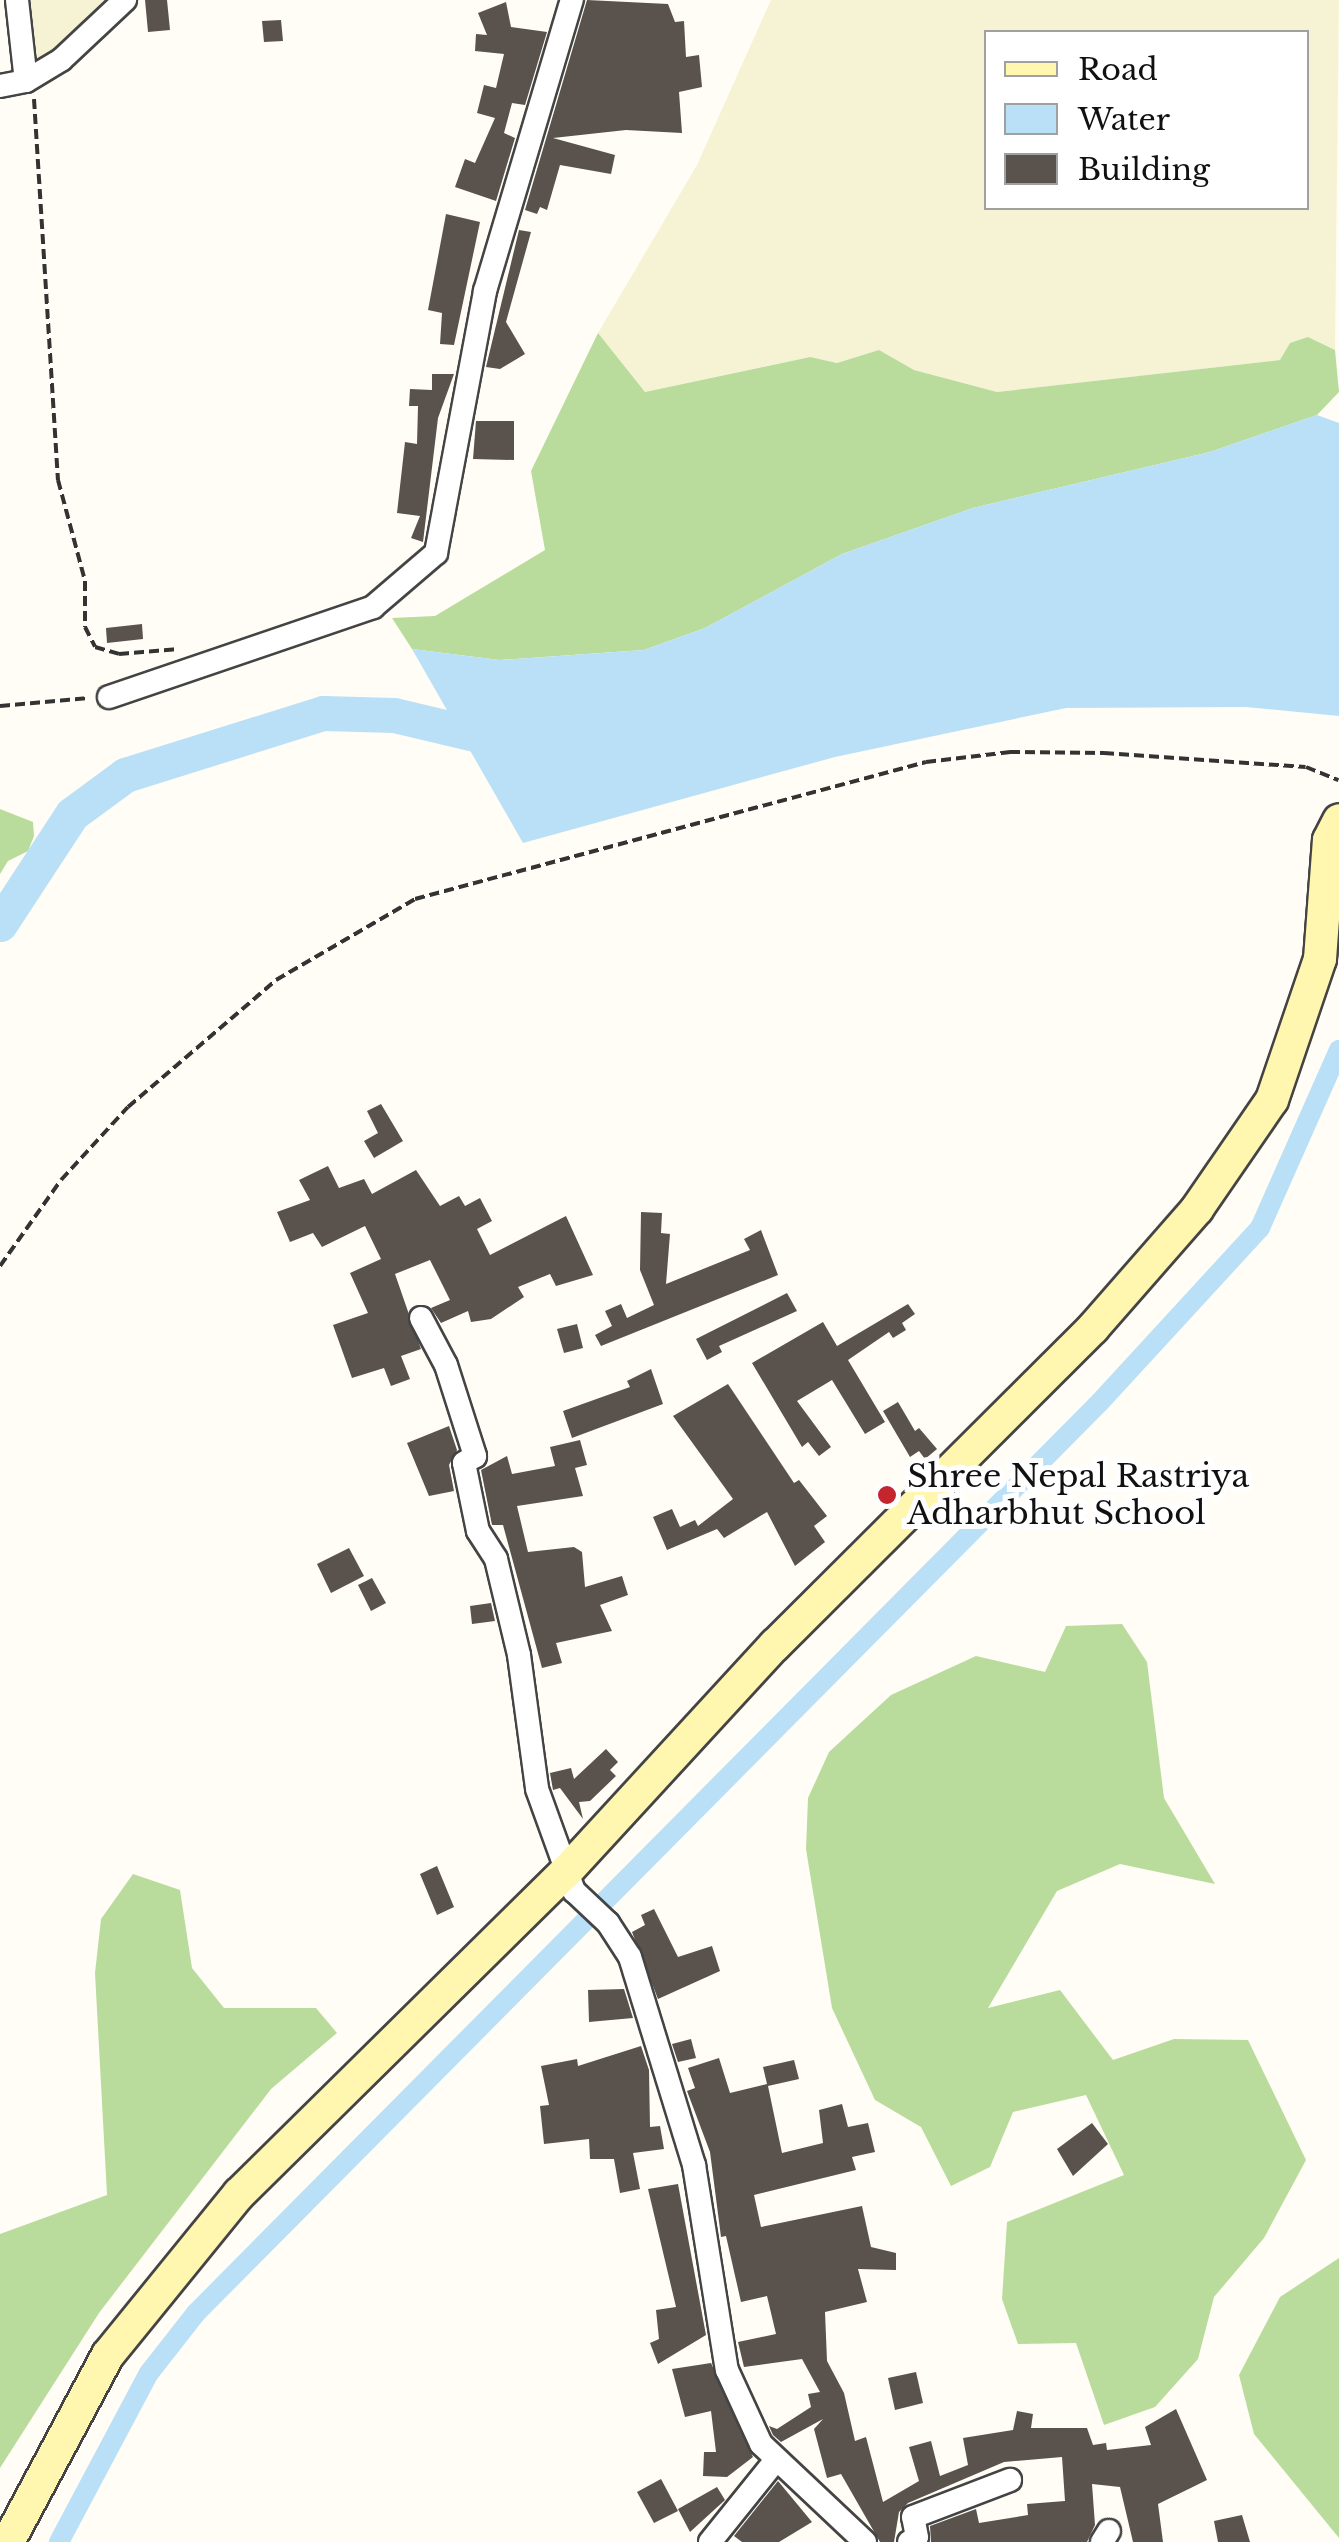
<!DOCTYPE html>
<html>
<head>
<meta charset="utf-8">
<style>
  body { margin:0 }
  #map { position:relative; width:1339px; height:2542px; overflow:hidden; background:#fffdf5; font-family:"Libre Baskerville",serif }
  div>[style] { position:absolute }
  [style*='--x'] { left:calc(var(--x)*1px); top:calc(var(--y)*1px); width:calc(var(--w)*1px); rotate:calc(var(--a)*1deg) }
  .farmland>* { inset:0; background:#f6f3d4 }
  .forest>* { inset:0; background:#b9dc9c }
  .water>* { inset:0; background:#b9e0f7 }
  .canal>* { height:20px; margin:-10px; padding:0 10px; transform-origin:10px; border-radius:10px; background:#b9e0f7 }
  .river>* { height:35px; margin:-17.5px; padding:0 17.5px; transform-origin:17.5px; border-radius:17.5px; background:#b9e0f7 }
  .building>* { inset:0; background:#5a524d }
  .path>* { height:4px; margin-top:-2px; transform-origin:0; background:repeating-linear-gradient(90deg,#333 0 10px,transparent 0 15px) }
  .roads { filter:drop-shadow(2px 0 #444) drop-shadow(-2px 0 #444) drop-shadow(0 2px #444) drop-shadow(0 -2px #444) }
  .minor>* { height:22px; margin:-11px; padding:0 11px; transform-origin:11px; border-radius:11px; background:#fff }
  .secondary>* { height:32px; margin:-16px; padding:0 16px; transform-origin:16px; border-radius:16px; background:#fff6b0 }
  .dots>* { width:28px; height:28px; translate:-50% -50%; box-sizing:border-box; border:5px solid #fff; border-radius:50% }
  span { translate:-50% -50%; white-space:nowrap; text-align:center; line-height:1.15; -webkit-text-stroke:10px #fff; paint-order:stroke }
  .poi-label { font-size:32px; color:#111 }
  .left { translate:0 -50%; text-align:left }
  .legend { position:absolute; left:984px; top:30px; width:325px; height:180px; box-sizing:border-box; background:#fff; border:2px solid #a0a0a0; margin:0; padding:12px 18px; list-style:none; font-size:30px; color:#111 }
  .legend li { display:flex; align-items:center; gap:20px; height:50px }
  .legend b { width:50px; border:2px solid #a0a0a0 }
</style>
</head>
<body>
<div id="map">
  <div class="farmland">
    <i style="clip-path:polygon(19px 0,112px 0,61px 51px,30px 65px)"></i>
    <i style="clip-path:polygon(evenodd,771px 0,1339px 0,1335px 350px,1308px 337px,1280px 360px,997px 392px,914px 370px,879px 350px,837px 363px,809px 357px,645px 392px,598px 333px,697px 165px,771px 0,986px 32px,1306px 32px,1306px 208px,986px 208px,986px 32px)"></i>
  </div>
  <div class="forest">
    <i style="clip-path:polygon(598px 333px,645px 392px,810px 357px,837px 363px,879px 350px,914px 370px,997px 392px,1280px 360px,1290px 343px,1308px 337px,1335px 350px,1339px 392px,1317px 415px,1210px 452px,973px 508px,842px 554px,705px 628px,644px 650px,499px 660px,412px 649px,392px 618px,435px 616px,545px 550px,531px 471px)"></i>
    <i style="clip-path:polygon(0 809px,33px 822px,34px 836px,28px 851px,8px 861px,0 874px)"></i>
    <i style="clip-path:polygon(1122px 1624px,1147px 1662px,1164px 1798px,1215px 1884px,1120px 1864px,1057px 1891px,988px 2008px,1060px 1990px,1113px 2060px,1174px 2039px,1248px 2040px,1306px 2160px,1264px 2238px,1214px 2297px,1198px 2359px,1155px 2407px,1104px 2425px,1076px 2343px,1018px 2344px,1002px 2299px,1007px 2222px,1124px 2175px,1086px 2095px,1013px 2112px,990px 2167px,951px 2186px,921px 2127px,875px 2100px,832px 2008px,806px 1849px,808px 1798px,829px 1752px,891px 1695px,976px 1656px,1045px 1672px,1066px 1626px)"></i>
    <i style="clip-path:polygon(133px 1874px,180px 1890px,192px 1968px,224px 2008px,316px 2008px,337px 2033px,271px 2089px,99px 2313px,0 2468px,0 2234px,107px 2195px,95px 1973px,101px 1919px)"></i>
    <i style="clip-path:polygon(1339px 2258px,1339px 2538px,1254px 2434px,1239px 2375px,1280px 2297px)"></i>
  </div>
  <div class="water">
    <i style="clip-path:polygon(1317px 415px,1339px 423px,1339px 716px,1246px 707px,1066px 708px,835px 757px,523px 843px,412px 649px,499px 660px,644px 650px,705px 628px,842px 554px,973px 508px,1210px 452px)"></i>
  </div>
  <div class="canal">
    <i style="--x:59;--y:2542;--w:191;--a:-62"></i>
    <i style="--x:149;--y:2373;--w:76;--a:-51.9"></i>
    <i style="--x:196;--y:2313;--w:1283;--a:-45.22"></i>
    <i style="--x:1100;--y:1402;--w:236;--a:-47.4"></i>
    <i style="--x:1260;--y:1228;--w:195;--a:-66.1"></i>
  </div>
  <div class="river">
    <i style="--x:0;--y:924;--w:131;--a:-56.8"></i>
    <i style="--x:72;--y:814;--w:66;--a:-36.3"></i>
    <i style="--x:125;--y:775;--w:207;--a:-17.4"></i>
    <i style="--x:323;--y:713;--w:71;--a:1.6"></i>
    <i style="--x:394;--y:715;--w:113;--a:13.3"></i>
  </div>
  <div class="building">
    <i style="clip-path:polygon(145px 0,167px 0,170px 30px,148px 32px)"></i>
    <i style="clip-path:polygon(587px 0,668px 4px,675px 22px,684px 21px,686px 57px,699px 55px,702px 87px,679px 92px,682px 133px,626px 130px,553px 138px,615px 155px,611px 174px,560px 165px,547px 210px,540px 207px,537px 214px,525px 210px)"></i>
    <i style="clip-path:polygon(506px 2px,511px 27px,547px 32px,525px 105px,512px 103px,504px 133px,515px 138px,496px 201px,455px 187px,465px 159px,475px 163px,495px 118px,477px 113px,484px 85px,496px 88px,504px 54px,475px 51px,476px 34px,487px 35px,478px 13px)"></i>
    <i style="clip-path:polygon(281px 20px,283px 41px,264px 42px,262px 21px)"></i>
    <i style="clip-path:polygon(446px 214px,480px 222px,454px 345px,440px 344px,442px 313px,428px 310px)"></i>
    <i style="clip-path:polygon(519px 230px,531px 232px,506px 322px,525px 354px,500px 369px,486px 367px)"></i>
    <i style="clip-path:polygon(432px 374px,454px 374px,438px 418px,423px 542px,411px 538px,420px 516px,397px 513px,405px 442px,417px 444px,418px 406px,409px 406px,410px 389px,432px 390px)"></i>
    <i style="clip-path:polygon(476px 421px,514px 421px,514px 460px,473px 459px)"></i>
    <i style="clip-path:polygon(142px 624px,143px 639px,107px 643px,106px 628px)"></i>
    <i style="clip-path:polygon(381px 1104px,403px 1141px,374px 1158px,364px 1141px,378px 1133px,367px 1111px)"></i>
    <i style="clip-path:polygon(328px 1166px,339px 1188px,364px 1179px,372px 1194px,416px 1170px,440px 1206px,459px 1196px,465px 1206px,480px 1198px,492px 1221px,477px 1229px,490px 1255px,566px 1216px,593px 1275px,556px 1286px,550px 1274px,518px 1287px,524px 1297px,491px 1319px,471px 1322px,468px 1311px,441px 1323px,431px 1308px,450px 1300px,430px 1260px,395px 1274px,421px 1349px,401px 1356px,410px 1379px,391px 1386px,384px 1368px,352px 1378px,333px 1325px,368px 1313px,350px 1273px,381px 1259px,365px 1226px,322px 1247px,313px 1233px,290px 1242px,277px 1212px,310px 1200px,299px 1180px)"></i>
    <i style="clip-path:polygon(641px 1212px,662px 1213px,661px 1233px,670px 1234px,666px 1284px,750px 1250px,744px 1239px,761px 1230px,778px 1275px,601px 1346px,595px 1335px,612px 1326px,605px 1311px,621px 1304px,627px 1318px,654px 1305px,640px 1270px)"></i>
    <i style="clip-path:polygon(787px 1293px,797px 1311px,719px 1346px,722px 1352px,707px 1360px,696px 1339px)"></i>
    <i style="clip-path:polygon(908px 1304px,915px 1314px,902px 1323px,906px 1330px,893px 1338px,889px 1332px,848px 1360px,885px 1422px,865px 1434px,832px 1380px,797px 1401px,831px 1447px,819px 1456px,808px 1442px,802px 1447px,752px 1363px,823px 1322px,837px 1346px)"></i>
    <i style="clip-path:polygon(577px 1324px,583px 1348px,564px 1353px,557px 1329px)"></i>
    <i style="clip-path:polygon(651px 1369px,663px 1404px,572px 1438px,563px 1411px,630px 1387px,627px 1381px)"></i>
    <i style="clip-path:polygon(728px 1384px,794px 1483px,799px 1480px,827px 1516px,814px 1526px,825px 1542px,795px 1566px,767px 1512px,724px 1538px,717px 1529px,667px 1550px,653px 1517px,672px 1509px,680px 1527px,695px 1520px,698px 1526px,733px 1499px,673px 1416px)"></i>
    <i style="clip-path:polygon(898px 1402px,915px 1431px,919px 1428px,937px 1449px,925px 1459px,919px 1451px,910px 1457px,883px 1411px)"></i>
    <i style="clip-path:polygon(449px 1426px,457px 1450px,449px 1465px,454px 1491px,429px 1496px,407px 1443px)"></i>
    <i style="clip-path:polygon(580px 1440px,587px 1465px,575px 1468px,583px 1496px,517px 1506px,528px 1552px,574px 1547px,582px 1552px,585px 1587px,622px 1576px,628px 1595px,600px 1605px,612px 1631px,556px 1643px,562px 1663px,542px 1668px,503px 1525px,492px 1525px,481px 1470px,507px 1456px,512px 1474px,555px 1466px,550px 1447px)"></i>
    <i style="clip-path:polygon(349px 1548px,364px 1576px,331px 1593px,317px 1564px)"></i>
    <i style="clip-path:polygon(372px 1578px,386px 1603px,371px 1611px,358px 1585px)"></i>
    <i style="clip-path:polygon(491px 1603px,495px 1621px,472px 1624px,470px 1606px)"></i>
    <i style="clip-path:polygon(606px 1749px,618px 1762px,610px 1770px,616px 1776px,590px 1801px,579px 1802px,583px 1819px,560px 1788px,553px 1790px,550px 1773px,571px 1768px,574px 1779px)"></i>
    <i style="clip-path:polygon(437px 1866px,454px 1907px,437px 1915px,420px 1874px)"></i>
    <i style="clip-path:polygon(654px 1909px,678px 1957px,712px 1946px,720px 1971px,658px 1999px,632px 1932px,645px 1925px,641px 1915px)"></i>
    <i style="clip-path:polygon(624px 1989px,633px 2018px,589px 2022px,588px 1990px)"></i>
    <i style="clip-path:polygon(691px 2039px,696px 2058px,678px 2062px,672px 2044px)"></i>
    <i style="clip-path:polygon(641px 2046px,649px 2070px,650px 2127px,660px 2126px,664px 2149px,633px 2153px,640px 2189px,620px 2193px,614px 2159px,590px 2159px,589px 2139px,544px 2144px,540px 2106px,549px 2105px,541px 2066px,577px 2059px,578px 2066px)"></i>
    <i style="clip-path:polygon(719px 2058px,730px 2093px,767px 2084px,763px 2067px,794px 2060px,799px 2079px,768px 2086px,782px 2153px,823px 2143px,819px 2110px,842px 2104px,848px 2127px,868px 2123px,875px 2152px,852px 2157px,856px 2170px,754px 2195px,761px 2227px,862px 2206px,871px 2247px,896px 2253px,896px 2270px,858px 2269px,867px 2302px,825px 2312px,827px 2361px,844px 2393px,855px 2441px,866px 2437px,883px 2502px,919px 2481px,909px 2447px,931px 2441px,940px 2476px,968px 2465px,963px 2438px,1013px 2430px,1017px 2411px,1033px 2414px,1031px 2428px,1087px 2428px,1093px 2445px,1106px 2443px,1107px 2450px,1151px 2445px,1145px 2427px,1176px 2409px,1207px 2480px,1158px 2504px,1163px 2542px,1133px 2542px,1120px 2487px,1092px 2484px,1095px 2525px,1087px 2542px,931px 2542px,930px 2526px,976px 2509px,979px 2523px,1028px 2515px,1027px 2504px,1065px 2501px,1062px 2457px,1004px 2462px,908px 2503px,899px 2512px,894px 2542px,880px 2542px,841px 2474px,827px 2478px,814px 2429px,823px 2419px,781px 2442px,773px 2435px,769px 2426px,777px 2429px,811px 2407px,808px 2394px,820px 2392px,802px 2359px,744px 2367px,738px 2342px,776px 2334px,767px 2296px,741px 2302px,726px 2236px,721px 2237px,710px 2152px,687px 2091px,695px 2088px,688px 2068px)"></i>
    <i style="clip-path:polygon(1092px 2123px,1108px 2144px,1073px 2176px,1057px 2149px)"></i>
    <i style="clip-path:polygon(678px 2184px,706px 2335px,658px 2364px,650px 2343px,659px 2339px,656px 2310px,676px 2307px,648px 2189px)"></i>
    <i style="clip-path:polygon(711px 2363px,753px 2457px,727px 2477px,703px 2476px,704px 2452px,716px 2452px,711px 2411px,685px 2417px,672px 2369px)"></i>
    <i style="clip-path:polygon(916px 2372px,923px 2403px,895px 2410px,888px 2378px)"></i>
    <i style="clip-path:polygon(661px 2479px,678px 2511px,654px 2523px,637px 2492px)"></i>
    <i style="clip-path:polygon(778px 2481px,812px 2522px,779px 2542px,742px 2542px,734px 2536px)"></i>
    <i style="clip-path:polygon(717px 2487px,725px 2500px,690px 2532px,678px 2509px)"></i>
    <i style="clip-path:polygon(1242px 2515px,1250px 2542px,1218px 2542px,1214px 2521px)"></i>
  </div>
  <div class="path">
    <i style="--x:34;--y:99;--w:382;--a:86.4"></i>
    <i style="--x:58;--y:480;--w:105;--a:75"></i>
    <i style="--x:85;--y:581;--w:46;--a:90"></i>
    <i style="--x:85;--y:627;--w:22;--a:63"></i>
    <i style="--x:95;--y:647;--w:25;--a:16"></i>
    <i style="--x:119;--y:654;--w:60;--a:-4.8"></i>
    <i style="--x:0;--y:706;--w:89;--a:-5.1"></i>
    <i style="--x:0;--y:1266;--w:105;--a:-54.7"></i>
    <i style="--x:61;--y:1180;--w:99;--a:-47.5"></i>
    <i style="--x:128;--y:1107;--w:195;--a:-40.6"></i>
    <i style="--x:276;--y:980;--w:161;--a:-30.2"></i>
    <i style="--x:415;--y:899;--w:529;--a:-15.01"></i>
    <i style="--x:926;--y:762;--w:85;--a:-6.8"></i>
    <i style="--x:1010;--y:752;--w:94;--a:0.6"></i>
    <i style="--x:1104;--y:753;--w:202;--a:4"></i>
    <i style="--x:1306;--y:767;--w:35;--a:22"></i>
  </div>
  <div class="roads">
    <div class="minor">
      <i style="--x:17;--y:0;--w:81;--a:83.7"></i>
      <i style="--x:0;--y:86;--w:26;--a:-11"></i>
      <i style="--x:26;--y:81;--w:41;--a:-31"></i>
      <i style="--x:61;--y:60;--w:88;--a:-43.2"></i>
      <i style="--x:109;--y:697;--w:279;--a:-18.8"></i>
      <i style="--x:373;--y:607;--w:83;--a:-40.6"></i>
      <i style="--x:436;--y:553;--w:267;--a:-79.4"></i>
      <i style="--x:485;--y:291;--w:304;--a:-73.4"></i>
      <i style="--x:421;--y:1318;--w:53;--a:62"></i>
      <i style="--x:446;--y:1365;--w:96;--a:72.3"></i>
      <i style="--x:475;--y:1456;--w:13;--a:148"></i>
      <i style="--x:464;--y:1463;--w:69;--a:78.4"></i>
      <i style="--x:478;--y:1531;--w:33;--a:57"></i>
      <i style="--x:496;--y:1559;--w:99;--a:76.5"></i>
      <i style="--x:519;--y:1655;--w:135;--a:82.3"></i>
      <i style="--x:537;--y:1789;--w:109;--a:70.1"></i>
      <i style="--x:574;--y:1891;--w:47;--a:43.3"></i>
      <i style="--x:608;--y:1923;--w:40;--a:57.1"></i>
      <i style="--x:630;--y:1957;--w:218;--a:72.9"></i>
      <i style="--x:694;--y:2165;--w:208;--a:80.9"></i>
      <i style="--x:727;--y:2370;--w:81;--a:65.3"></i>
      <i style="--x:761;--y:2444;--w:143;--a:43.3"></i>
      <i style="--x:710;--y:2542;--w:105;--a:-51.2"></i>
      <i style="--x:909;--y:2542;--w:9;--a:-32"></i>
      <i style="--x:917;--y:2537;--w:20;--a:-101"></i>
      <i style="--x:913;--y:2517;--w:104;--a:-20.9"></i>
      <i style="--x:1102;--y:2542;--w:13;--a:-58"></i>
    </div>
    <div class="secondary">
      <i style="--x:8;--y:2542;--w:212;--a:-61.9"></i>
      <i style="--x:108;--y:2355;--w:208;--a:-50.9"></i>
      <i style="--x:239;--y:2194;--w:459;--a:-44.6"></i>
      <i style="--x:566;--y:1872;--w:309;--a:-47.4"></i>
      <i style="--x:775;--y:1645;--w:449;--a:-44.9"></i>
      <i style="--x:1093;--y:1328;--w:158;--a:-48.8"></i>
      <i style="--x:1197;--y:1209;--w:132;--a:-55.5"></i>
      <i style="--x:1272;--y:1100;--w:149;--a:-71.2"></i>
      <i style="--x:1320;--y:959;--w:119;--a:-85.7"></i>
      <i style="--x:1329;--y:840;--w:22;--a:-63"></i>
    </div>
  </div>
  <div class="dots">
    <i style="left:887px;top:1495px;background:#c4262e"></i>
  </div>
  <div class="poi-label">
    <span class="left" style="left:907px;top:1495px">Shree Nepal Rastriya<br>Adharbhut School</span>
  </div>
  <ul class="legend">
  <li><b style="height:12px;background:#fff6b0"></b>Road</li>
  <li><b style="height:28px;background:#b9e0f7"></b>Water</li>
  <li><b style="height:28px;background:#5a524d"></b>Building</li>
  </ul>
</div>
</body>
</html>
